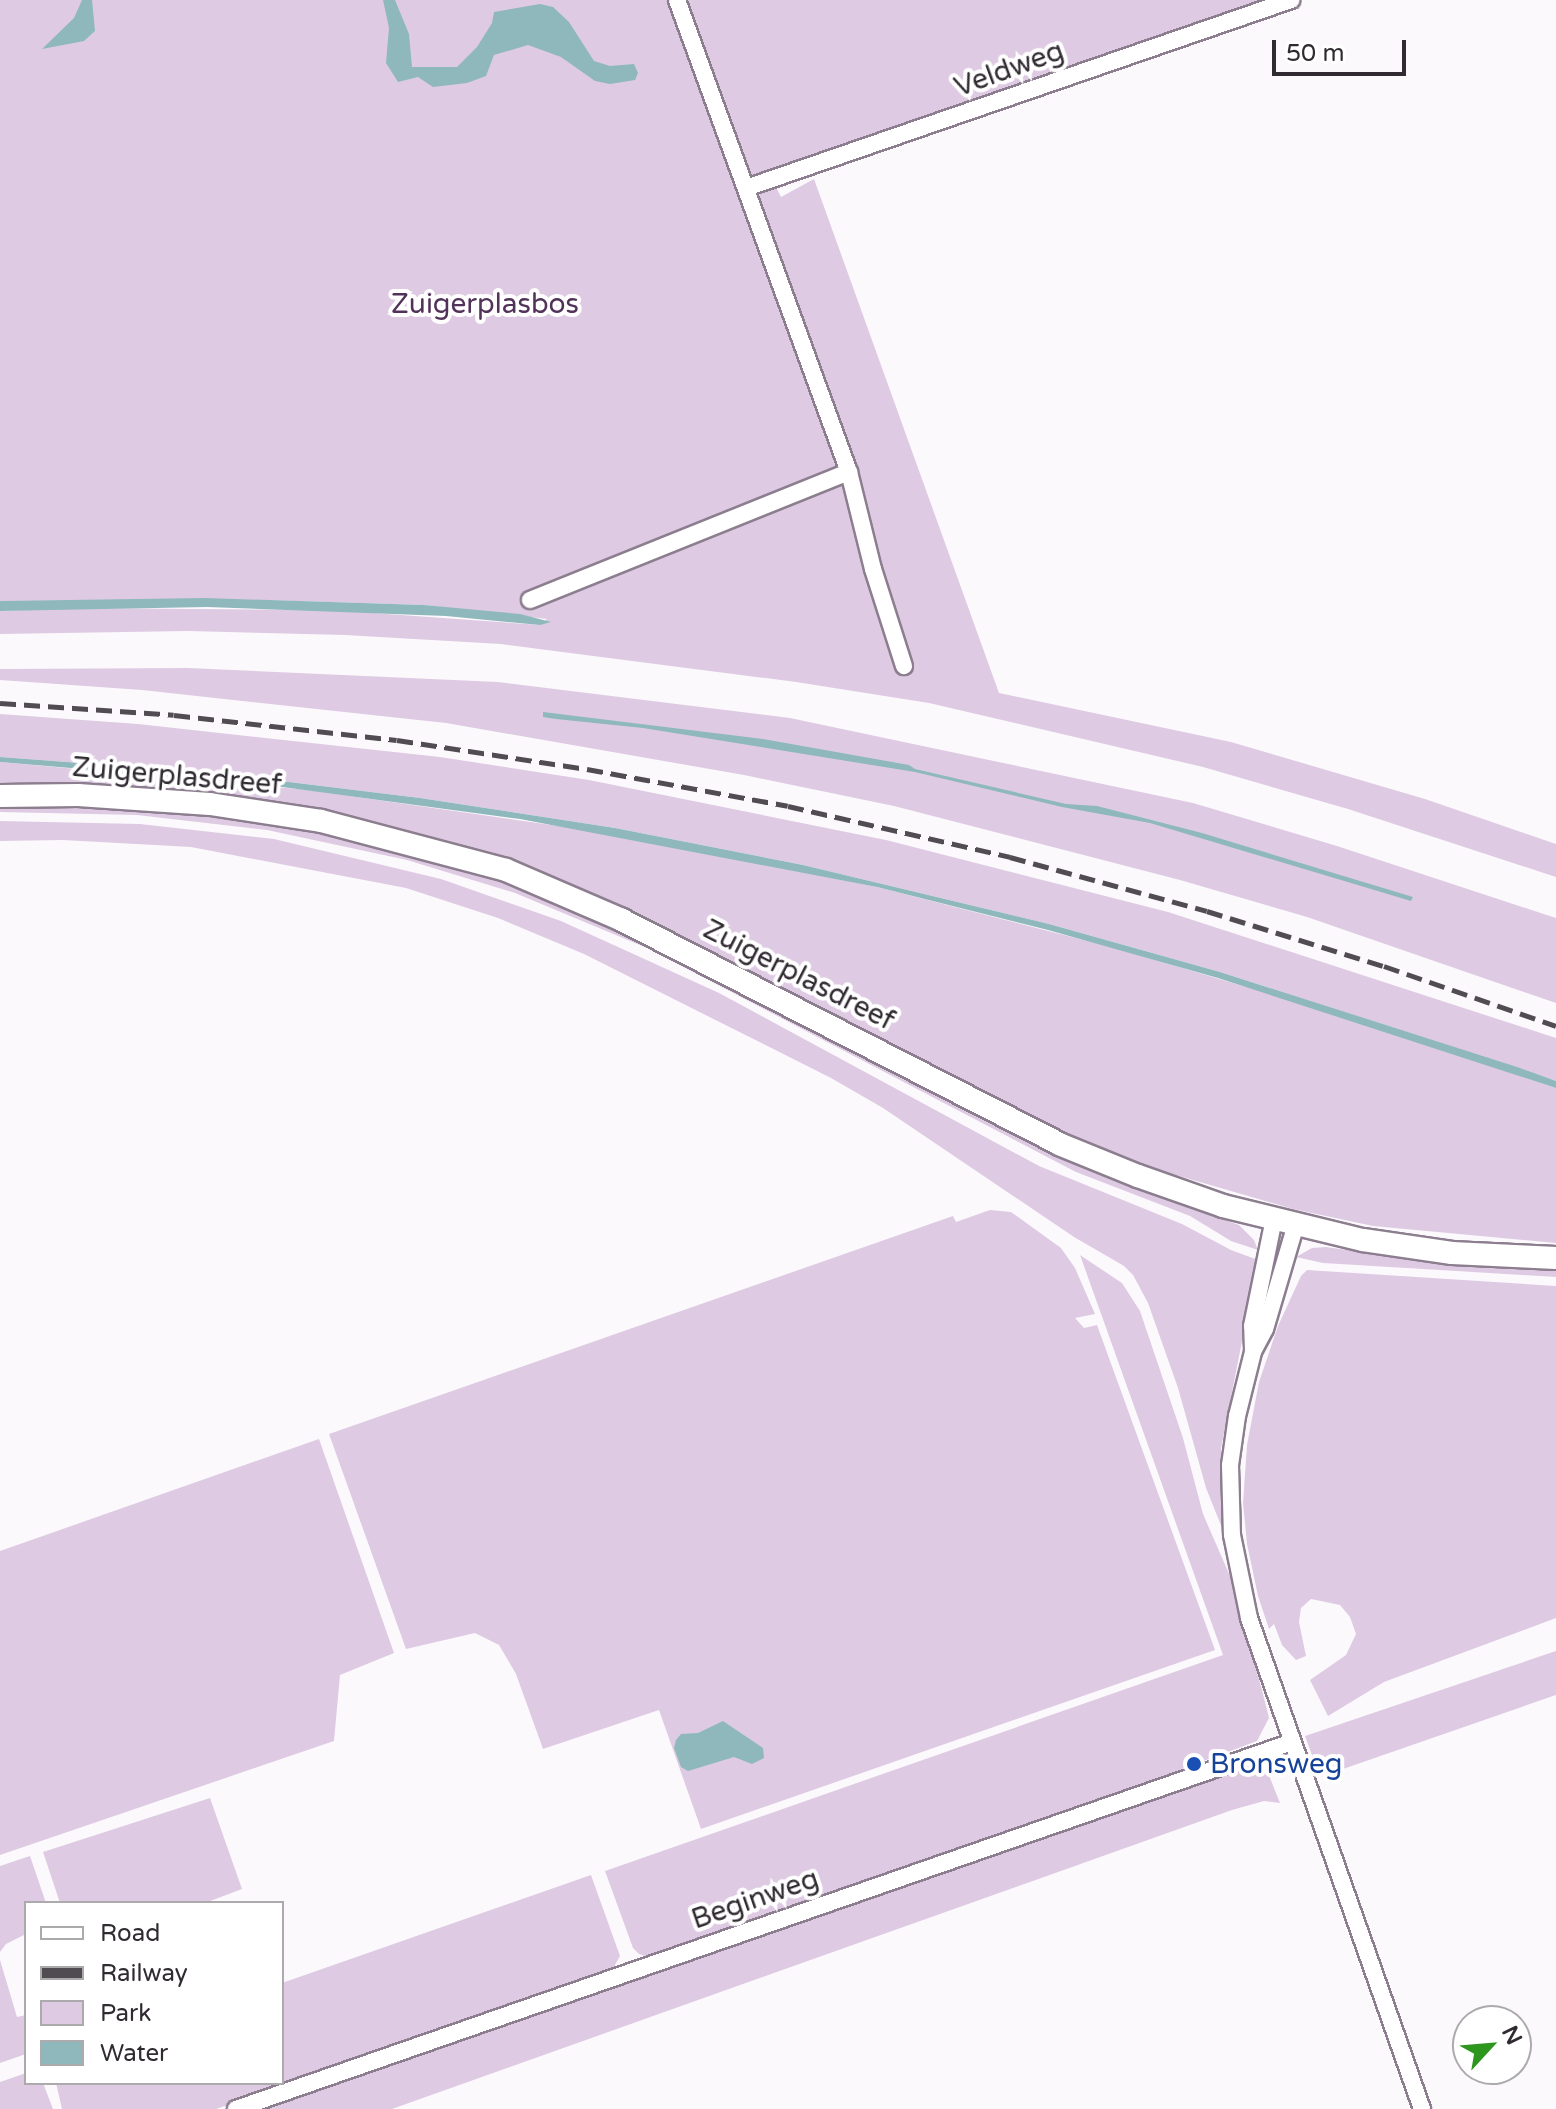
<!DOCTYPE html>
<html>
<head>
<meta charset="utf-8">
<style>
  body { margin:0 }
  #map { position:relative; width:1556px; height:2109px; overflow:hidden; background:#fcf9fd; font-family:"Varela Round",sans-serif }
  div>[style] { position:absolute }
  [style*='--x'] { left:calc(var(--x)*1px); top:calc(var(--y)*1px); width:calc(var(--w)*1px); rotate:calc(var(--a)*1deg) }
  .green>* { inset:0; background:#decbe3 }
  .water>* { inset:0; background:#8eb8bb }
  .roads { filter:drop-shadow(2px 0 #8c7e8f) drop-shadow(-2px 0 #8c7e8f) drop-shadow(0 2px #8c7e8f) drop-shadow(0 -2px #8c7e8f) }
  .street>* { height:16px; margin:-8px; padding:0 8px; transform-origin:8px; border-radius:8px; background:#fff }
  .secondary>* { height:22px; margin:-11px; padding:0 11px; transform-origin:11px; border-radius:11px; background:#fff }
  .rail>* { height:5px; margin-top:-2.5px; transform-origin:0; background:repeating-linear-gradient(90deg,#514c52 0 16px,transparent 0 24px) }
  .dots>* { width:22px; height:22px; translate:-50% -50%; box-sizing:border-box; border:4px solid #fff; border-radius:50% }
  span { translate:-50% -50%; white-space:nowrap; text-align:center; line-height:1.15; -webkit-text-stroke:8px #fff; paint-order:stroke }
  .street-label { font-size:28px; color:#302a31 }
  .park-label { font-size:28px; color:#513259 }
  .transit-label { font-size:28px; color:#164399 }
  .left { translate:0 -50%; text-align:left }
  .legend { position:absolute; left:24px; top:1901px; width:260px; height:184px; box-sizing:border-box; background:#fff; border:2px solid #acaaad; margin:0; padding:10px 14px; list-style:none; font-size:24px; color:#302a31 }
  .legend li { display:flex; align-items:center; gap:16px; height:40px }
  .legend b { width:40px; border:2px solid #acaaad }
  .north { position:absolute; left:1452px; top:2005px; width:80px; height:80px; box-sizing:border-box; background:#fff; border:2px solid #acaaad; border-radius:50%; rotate:64deg; font-size:22px; font-weight:700; line-height:32px; text-align:center; color:#302a31 }
  .north::after { content:''; display:block; margin:auto; width:28px; height:36px; background:#2e961e; clip-path:polygon(50% 0,100% 100%,50% 72%,0 100%) }
  .scale { position:absolute; left:1272px; top:40px; width:134px; height:36px; box-sizing:border-box; border:4px solid #302a31; border-top:0; padding-left:10px; font-size:24px; line-height:28px; white-space:nowrap; color:#302a31; -webkit-text-stroke:6px #fff; paint-order:stroke }
</style>
</head>
<body>
<div id="map">
  <div class="green">
    <i style="clip-path:polygon(0 0,1267px 0,773px 181px,781px 197px,814px 179px,999px 693px,1231px 742px,1425px 799px,1556px 844px,1556px 877px,1348px 809px,1203px 767px,929px 703px,796px 682px,501px 644px,345px 635px,188px 631px,0 634px,0 611px,77px 608px,331px 610px,540px 625px,547px 619px,424px 605px,263px 600px,0 601px)"></i>
    <i style="clip-path:polygon(188px 668px,498px 682px,790px 718px,1193px 803px,1337px 846px,1556px 918px,1556px 1003px,1307px 917px,1180px 880px,894px 806px,744px 775px,446px 723px,142px 690px,0 680px,0 669px)"></i>
    <i style="clip-path:polygon(0 714px,138px 724px,440px 757px,589px 780px,886px 840px,1168px 912px,1556px 1038px,1556px 1081px,1220px 972px,1049px 924px,803px 865px,615px 828px,420px 798px,214px 773px,0 757px)"></i>
    <i style="clip-path:polygon(0 762px,308px 790px,614px 834px,877px 887px,1111px 947px,1308px 1005px,1556px 1088px,1556px 1243px,1373px 1226px,1293px 1209px,1114px 1157px,1010px 1110px,678px 934px,606px 901px,461px 848px,322px 812px,182px 791px,93px 785px,0 785px)"></i>
    <i style="clip-path:polygon(57px 804px,199px 813px,280px 825px,332px 834px,474px 872px,532px 892px,593px 916px,1059px 1156px,1134px 1188px,1239px 1225px,1254px 1240px,1258px 1250px,1231px 1241px,1190px 1216px,1076px 1172px,647px 948px,515px 893px,407px 860px,267px 830px,137px 815px,0 812px,0 806px)"></i>
    <i style="clip-path:polygon(0 821px,140px 824px,274px 839px,441px 879px,561px 921px,719px 993px,1039px 1166px,1182px 1224px,1231px 1250px,1258px 1260px,1221px 1448px,1222px 1528px,1206px 1488px,1178px 1388px,1148px 1303px,1133px 1275px,1124px 1266px,1074px 1237px,883px 1108px,831px 1078px,584px 954px,498px 918px,406px 888px,191px 847px,63px 840px,0 841px)"></i>
    <i style="clip-path:polygon(990px 1210px,1011px 1212px,1061px 1248px,1075px 1268px,1095px 1314px,1075px 1318px,1084px 1328px,1097px 1325px,1215px 1650px,701px 1829px,659px 1710px,543px 1749px,516px 1674px,499px 1645px,475px 1633px,406px 1649px,329px 1434px,953px 1216px,956px 1222px)"></i>
    <i style="clip-path:polygon(1326px 1247px,1453px 1265px,1556px 1269px,1556px 1277px,1323px 1263px,1296px 1257px,1312px 1248px)"></i>
    <i style="clip-path:polygon(1080px 1255px,1122px 1283px,1140px 1311px,1183px 1438px,1203px 1514px,1230px 1576px,1262px 1690px,1269px 1718px,1257px 1741px,988px 1842px,651px 1958px,639px 1954px,633px 1948px,605px 1871px,1223px 1655px)"></i>
    <i style="clip-path:polygon(1307px 1270px,1556px 1286px,1556px 1618px,1384px 1682px,1328px 1716px,1310px 1680px,1346px 1655px,1356px 1634px,1350px 1617px,1340px 1605px,1311px 1599px,1301px 1608px,1299px 1622px,1306px 1656px,1296px 1660px,1282px 1645px,1274px 1624px,1269px 1629px,1258px 1596px,1247px 1544px,1243px 1503px,1247px 1445px,1259px 1382px,1278px 1326px,1301px 1276px)"></i>
    <i style="clip-path:polygon(319px 1439px,394px 1653px,340px 1675px,334px 1741px,0 1855px,0 1551px)"></i>
    <i style="clip-path:polygon(1556px 1651px,1556px 1695px,1320px 1777px,1305px 1736px)"></i>
    <i style="clip-path:polygon(1254px 1768px,1268px 1773px,1280px 1803px,1264px 1801px,1232px 1810px,392px 2109px,264px 2109px,1236px 1769px)"></i>
    <i style="clip-path:polygon(210px 1798px,242px 1889px,205px 1903px,60px 1903px,43px 1852px)"></i>
    <i style="clip-path:polygon(30px 1856px,46px 1903px,26px 1903px,26px 1934px,6px 1944px,0 1952px,0 1866px)"></i>
    <i style="clip-path:polygon(591px 1875px,620px 1956px,611px 1972px,216px 2109px,62px 2109px,56px 2083px,282px 2083px,282px 1983px)"></i>
    <i style="clip-path:polygon(0 1960px,17px 2017px,26px 2015px,26px 2054px,0 2063px)"></i>
    <i style="clip-path:polygon(26px 2073px,26px 2083px,43px 2083px,53px 2109px,0 2109px,0 2082px)"></i>
  </div>
  <div class="water">
    <i style="clip-path:polygon(82px 0,92px 0,95px 31px,84px 41px,42px 49px,74px 18px)"></i>
    <i style="clip-path:polygon(383px 0,395px 0,409px 34px,412px 67px,457px 67px,477px 47px,492px 23px,494px 12px,540px 4px,553px 7px,569px 22px,594px 61px,610px 66px,634px 64px,638px 73px,635px 80px,610px 84px,595px 81px,561px 57px,528px 45px,494px 55px,486px 76px,467px 83px,433px 87px,418px 77px,398px 82px,386px 63px,389px 28px)"></i>
    <i style="clip-path:polygon(205px 598px,424px 605px,520px 614px,551px 622px,540px 625px,446px 616px,207px 607px,0 611px,0 601px)"></i>
    <i style="clip-path:polygon(543px 712px,763px 739px,909px 765px,915px 769px,1066px 804px,1097px 806px,1202px 833px,1413px 897px,1411px 901px,1150px 823px,1062px 807px,915px 772px,643px 728px,556px 719px,543px 717px)"></i>
    <i style="clip-path:polygon(0 757px,214px 773px,420px 798px,615px 828px,803px 865px,1049px 924px,1220px 972px,1517px 1067px,1556px 1081px,1556px 1088px,1218px 978px,1048px 930px,877px 887px,520px 819px,260px 784px,0 762px)"></i>
    <i style="clip-path:polygon(723px 1721px,763px 1748px,764px 1758px,752px 1764px,734px 1757px,688px 1771px,681px 1767px,674px 1748px,676px 1740px,681px 1734px,698px 1733px)"></i>
  </div>
  <div class="roads">
    <div class="street">
      <i style="--x:677;--y:0;--w:502;--a:69.98"></i>
      <i style="--x:849;--y:472;--w:100;--a:76.1"></i>
      <i style="--x:873;--y:569;--w:102;--a:72.3"></i>
      <i style="--x:746;--y:188;--w:577;--a:-19.03"></i>
      <i style="--x:530;--y:600;--w:344;--a:-21.9"></i>
      <i style="--x:1296;--y:1224;--w:109;--a:106.4"></i>
      <i style="--x:1265;--y:1329;--w:26;--a:118"></i>
      <i style="--x:1253;--y:1352;--w:66;--a:104"></i>
      <i style="--x:1237;--y:1416;--w:49;--a:98.1"></i>
      <i style="--x:1230;--y:1465;--w:70;--a:88.4"></i>
      <i style="--x:1232;--y:1535;--w:85;--a:78.4"></i>
      <i style="--x:1249;--y:1618;--w:521;--a:70.59"></i>
      <i style="--x:1253;--y:1350;--w:24;--a:-92"></i>
      <i style="--x:1252;--y:1326;--w:109;--a:-78.4"></i>
      <i style="--x:236;--y:2109;--w:1118;--a:-19.16"></i>
    </div>
    <div class="secondary">
      <i style="--x:0;--y:796;--w:78;--a:-0.7"></i>
      <i style="--x:78;--y:795;--w:132;--a:3.9"></i>
      <i style="--x:210;--y:804;--w:112;--a:8.7"></i>
      <i style="--x:321;--y:821;--w:191;--a:14.8"></i>
      <i style="--x:506;--y:870;--w:126;--a:23.3"></i>
      <i style="--x:622;--y:920;--w:491;--a:27.1"></i>
      <i style="--x:1059;--y:1144;--w:85;--a:22.1"></i>
      <i style="--x:1138;--y:1176;--w:90;--a:19.4"></i>
      <i style="--x:1223;--y:1206;--w:144;--a:13.7"></i>
      <i style="--x:1363;--y:1240;--w:90;--a:8.3"></i>
      <i style="--x:1452;--y:1253;--w:104;--a:2.8"></i>
    </div>
  </div>
  <div class="rail">
    <i style="--x:0;--y:703;--w:174;--a:3.9"></i>
    <i style="--x:174;--y:715;--w:224;--a:6.4"></i>
    <i style="--x:397;--y:740;--w:192;--a:8.7"></i>
    <i style="--x:587;--y:769;--w:204;--a:10.4"></i>
    <i style="--x:788;--y:806;--w:228;--a:12.9"></i>
    <i style="--x:1010;--y:857;--w:204;--a:15.3"></i>
    <i style="--x:1207;--y:911;--w:185;--a:17.3"></i>
    <i style="--x:1384;--y:966;--w:182;--a:19.2"></i>
  </div>
  <div class="dots">
    <i style="left:1194px;top:1764px;background:#1a4fb4"></i>
  </div>
  <div class="street-label">
    <span style="left:1009px;top:69px;rotate:-20deg">Veldweg</span>
    <span style="left:177px;top:776px;rotate:5deg">Zuigerplasdreef</span>
    <span style="left:799px;top:975px;rotate:27deg">Zuigerplasdreef</span>
    <span style="left:755px;top:1899px;rotate:-19deg">Beginweg</span>
  </div>
  <div class="park-label">
    <span style="left:485px;top:304px">Zuigerplasbos</span>
  </div>
  <div class="transit-label">
    <span class="left" style="left:1210px;top:1764px">Bronsweg</span>
  </div>
  <ul class="legend">
  <li><b style="height:10px;background:#fff"></b>Road</li>
  <li><b style="height:10px;background:#514c52"></b>Railway</li>
  <li><b style="height:22px;background:#decbe3"></b>Park</li>
  <li><b style="height:22px;background:#8eb8bb"></b>Water</li>
  </ul>
  <div class="north">N</div>
  <div class="scale">50 m</div>
</div>
</body>
</html>
